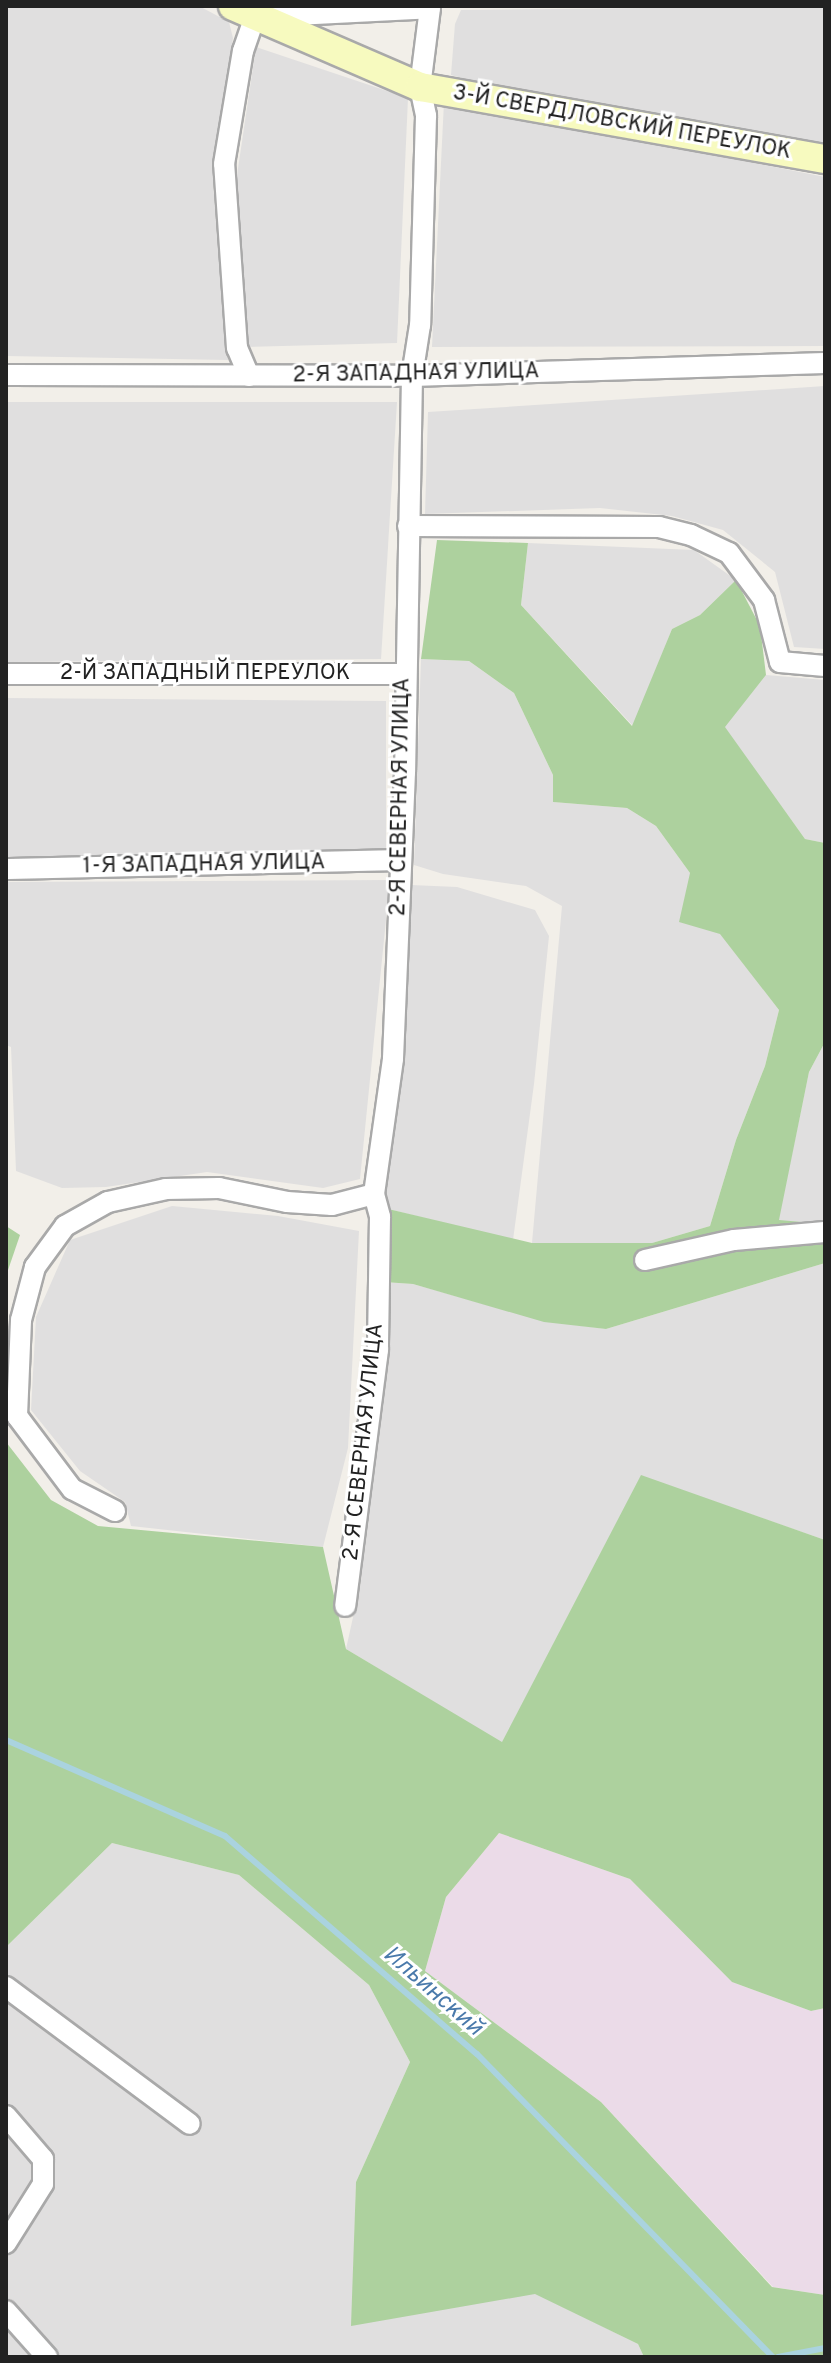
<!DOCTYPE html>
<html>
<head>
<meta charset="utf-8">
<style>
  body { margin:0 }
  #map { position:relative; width:831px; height:2363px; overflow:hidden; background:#f2efe9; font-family:Overpass,sans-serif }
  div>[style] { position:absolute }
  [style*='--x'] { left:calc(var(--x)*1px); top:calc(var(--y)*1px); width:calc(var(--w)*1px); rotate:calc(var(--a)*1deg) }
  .residential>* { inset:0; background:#e0dfdf }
  .industrial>* { inset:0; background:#ebdbe8 }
  .forest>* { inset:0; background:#add19e }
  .stream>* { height:6px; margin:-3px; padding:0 3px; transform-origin:3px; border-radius:3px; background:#aad3df }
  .roads { filter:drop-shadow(2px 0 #a9a9a9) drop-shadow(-2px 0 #a9a9a9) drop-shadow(0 2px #a9a9a9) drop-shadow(0 -2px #a9a9a9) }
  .street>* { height:20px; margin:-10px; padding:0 10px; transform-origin:10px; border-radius:10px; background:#fff }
  .secondary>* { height:28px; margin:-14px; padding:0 14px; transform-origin:14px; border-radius:14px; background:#f7fabf }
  span { translate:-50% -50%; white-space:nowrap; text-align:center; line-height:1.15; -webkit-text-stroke:6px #fff; paint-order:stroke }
  .street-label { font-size:22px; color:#222 }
  .water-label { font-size:24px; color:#4a7aab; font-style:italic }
  .frame { position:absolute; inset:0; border:8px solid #222; pointer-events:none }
</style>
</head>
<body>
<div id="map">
  <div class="residential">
    <i style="clip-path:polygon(6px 6px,199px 6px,229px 22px,233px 38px,213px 183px,228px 360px,6px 356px)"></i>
    <i style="clip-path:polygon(825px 6px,825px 146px,597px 115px,451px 75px,455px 24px,461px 10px)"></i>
    <i style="clip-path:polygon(256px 47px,408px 98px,397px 343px,244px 347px,236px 182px)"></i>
    <i style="clip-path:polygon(444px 102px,825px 177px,825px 346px,432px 347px)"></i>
    <i style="clip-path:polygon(825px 386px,825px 649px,794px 647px,775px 572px,723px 530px,672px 516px,600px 508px,425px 514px,428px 412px)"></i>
    <i style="clip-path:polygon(6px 402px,397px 402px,381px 659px,6px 662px)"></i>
    <i style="clip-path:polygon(528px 543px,694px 550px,736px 580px,700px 615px,672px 629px,633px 726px,521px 605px)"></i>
    <i style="clip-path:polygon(421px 659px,469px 661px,514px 693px,553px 775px,553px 802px,627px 808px,656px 826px,690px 873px,720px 933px,779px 1010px,765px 1066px,736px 1140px,710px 1226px,652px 1243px,532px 1243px,562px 906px,526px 886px,443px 874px,414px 865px)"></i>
    <i style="clip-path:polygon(766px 675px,825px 680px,825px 843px,805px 839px,724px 727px)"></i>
    <i style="clip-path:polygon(6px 698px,386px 701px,386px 852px,6px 859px)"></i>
    <i style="clip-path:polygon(390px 880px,360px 1179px,323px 1188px,207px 1172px,106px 1187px,62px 1188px,16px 1171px,11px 1047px,6px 1045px,6px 882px)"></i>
    <i style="clip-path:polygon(411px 885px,457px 887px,535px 910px,549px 936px,534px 1084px,513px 1240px,384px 1208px,404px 1004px)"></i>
    <i style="clip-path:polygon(825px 1042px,825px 1224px,778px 1221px,809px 1072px)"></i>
    <i style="clip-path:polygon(172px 1206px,278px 1216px,359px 1231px,348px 1448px,323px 1547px,131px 1526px,125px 1502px,80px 1471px,31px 1410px,36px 1317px,70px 1240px)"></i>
    <i style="clip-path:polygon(825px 1263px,825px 1540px,641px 1476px,502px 1743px,346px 1649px,361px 1581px,384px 1282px,413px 1284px,544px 1321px,606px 1329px)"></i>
    <i style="clip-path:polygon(112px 1843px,239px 1875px,369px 1985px,410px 2062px,356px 2182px,352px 2325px,535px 2293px,638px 2344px,644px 2357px,6px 2357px,6px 1947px)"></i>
  </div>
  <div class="industrial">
    <i style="clip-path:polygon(499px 1833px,630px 1879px,732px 1982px,811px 2011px,825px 2008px,825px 2295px,773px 2287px,601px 2102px,425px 1971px,446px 1897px)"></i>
  </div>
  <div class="forest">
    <i style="clip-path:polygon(437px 540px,528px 543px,521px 605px,632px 726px,672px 629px,700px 615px,736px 580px,760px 626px,766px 675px,725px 727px,805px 839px,825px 843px,825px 1042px,809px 1072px,779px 1220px,825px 1224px,825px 1263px,606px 1329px,544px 1322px,413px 1284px,384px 1282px,384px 1208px,532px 1243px,652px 1243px,710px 1226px,736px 1140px,765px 1066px,779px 1010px,720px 934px,679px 922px,690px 873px,656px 826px,627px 808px,553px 802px,553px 775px,514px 693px,469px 661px,421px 659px)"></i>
    <i style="clip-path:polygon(6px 1226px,20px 1235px,6px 1276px)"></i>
    <i style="clip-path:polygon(6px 1442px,51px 1500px,98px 1526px,323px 1547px,346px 1649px,502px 1742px,641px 1475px,825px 1540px,825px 2008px,811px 2011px,732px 1982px,630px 1879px,499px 1833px,446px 1897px,425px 1971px,601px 2102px,772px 2287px,825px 2295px,825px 2357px,644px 2357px,638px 2344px,535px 2294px,351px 2326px,356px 2182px,410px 2062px,369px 1985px,239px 1875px,112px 1843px,6px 1947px)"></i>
  </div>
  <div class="stream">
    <i style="--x:6;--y:1740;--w:239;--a:23.7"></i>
    <i style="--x:225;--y:1836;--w:333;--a:40.9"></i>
    <i style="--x:477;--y:2054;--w:424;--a:45.7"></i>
    <i style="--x:778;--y:2357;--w:48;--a:-10.8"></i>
  </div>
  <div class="roads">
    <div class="street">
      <i style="--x:6;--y:375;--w:406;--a:0.1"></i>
      <i style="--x:412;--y:376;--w:413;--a:-1.8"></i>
      <i style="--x:249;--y:376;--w:30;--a:-113"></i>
      <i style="--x:237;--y:348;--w:184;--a:-94"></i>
      <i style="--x:224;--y:164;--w:115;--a:-80.5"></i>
      <i style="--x:243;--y:51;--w:36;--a:-71"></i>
      <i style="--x:255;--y:17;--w:175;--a:-2.9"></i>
      <i style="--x:430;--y:8;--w:80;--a:97.2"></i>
      <i style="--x:420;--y:87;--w:30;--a:78"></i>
      <i style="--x:426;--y:116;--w:209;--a:91.6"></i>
      <i style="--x:420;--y:325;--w:52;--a:98.9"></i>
      <i style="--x:412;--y:376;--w:396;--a:91"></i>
      <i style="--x:405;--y:772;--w:287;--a:92.4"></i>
      <i style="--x:393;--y:1059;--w:136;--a:98"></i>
      <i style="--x:374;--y:1194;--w:24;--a:75"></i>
      <i style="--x:380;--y:1217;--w:133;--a:90.9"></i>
      <i style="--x:378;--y:1350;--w:258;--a:97.3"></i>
      <i style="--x:408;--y:526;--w:251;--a:0.2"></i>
      <i style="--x:659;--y:527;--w:33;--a:14"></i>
      <i style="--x:691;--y:535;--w:42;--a:25.3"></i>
      <i style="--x:729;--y:553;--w:59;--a:53.3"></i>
      <i style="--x:764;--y:600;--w:64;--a:75.5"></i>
      <i style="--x:780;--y:662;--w:45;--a:5.1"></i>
      <i style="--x:6;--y:674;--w:398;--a:0"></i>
      <i style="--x:6;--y:869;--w:395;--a:-1.3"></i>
      <i style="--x:645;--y:1260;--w:91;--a:-12.7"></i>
      <i style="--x:734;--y:1240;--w:91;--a:-5"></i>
      <i style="--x:115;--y:1511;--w:48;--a:-152.9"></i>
      <i style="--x:72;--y:1489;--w:91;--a:-127"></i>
      <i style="--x:17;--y:1416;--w:96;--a:-87.6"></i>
      <i style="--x:21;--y:1320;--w:55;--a:-75.2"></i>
      <i style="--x:35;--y:1267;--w:51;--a:-53.8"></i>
      <i style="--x:65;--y:1226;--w:49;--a:-29.2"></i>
      <i style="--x:108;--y:1202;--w:59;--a:-12.6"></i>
      <i style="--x:166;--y:1189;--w:53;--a:-1.1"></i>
      <i style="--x:219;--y:1188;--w:69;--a:11.6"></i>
      <i style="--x:287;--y:1202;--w:45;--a:3.8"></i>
      <i style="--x:332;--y:1205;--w:43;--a:-14.7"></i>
      <i style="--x:6;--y:1987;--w:229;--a:36.7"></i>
      <i style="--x:6;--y:2116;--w:57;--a:49.3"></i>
      <i style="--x:43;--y:2159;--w:25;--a:90"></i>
      <i style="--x:43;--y:2184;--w:70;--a:122.1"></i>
      <i style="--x:6;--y:2311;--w:62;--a:48.3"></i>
    </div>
    <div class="secondary">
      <i style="--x:233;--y:6;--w:204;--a:23.4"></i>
      <i style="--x:420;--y:87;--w:411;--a:10.1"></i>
    </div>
  </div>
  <div class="street-label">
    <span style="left:622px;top:123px;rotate:10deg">3-Й СВЕРДЛОВСКИЙ ПЕРЕУЛОК</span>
    <span style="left:416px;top:374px;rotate:-1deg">2-Я ЗАПАДНАЯ УЛИЦА</span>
    <span style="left:205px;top:674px">2-Й ЗАПАДНЫЙ ПЕРЕУЛОК</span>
    <span style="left:401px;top:797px;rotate:-89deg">2-Я СЕВЕРНАЯ УЛИЦА</span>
    <span style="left:204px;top:865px;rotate:-1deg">1-Я ЗАПАДНАЯ УЛИЦА</span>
    <span style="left:364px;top:1442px;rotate:-84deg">2-Я СЕВЕРНАЯ УЛИЦА</span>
  </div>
  <div class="water-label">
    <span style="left:432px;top:1992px;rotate:41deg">Ильинский</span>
  </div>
  <div class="frame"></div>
</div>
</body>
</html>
